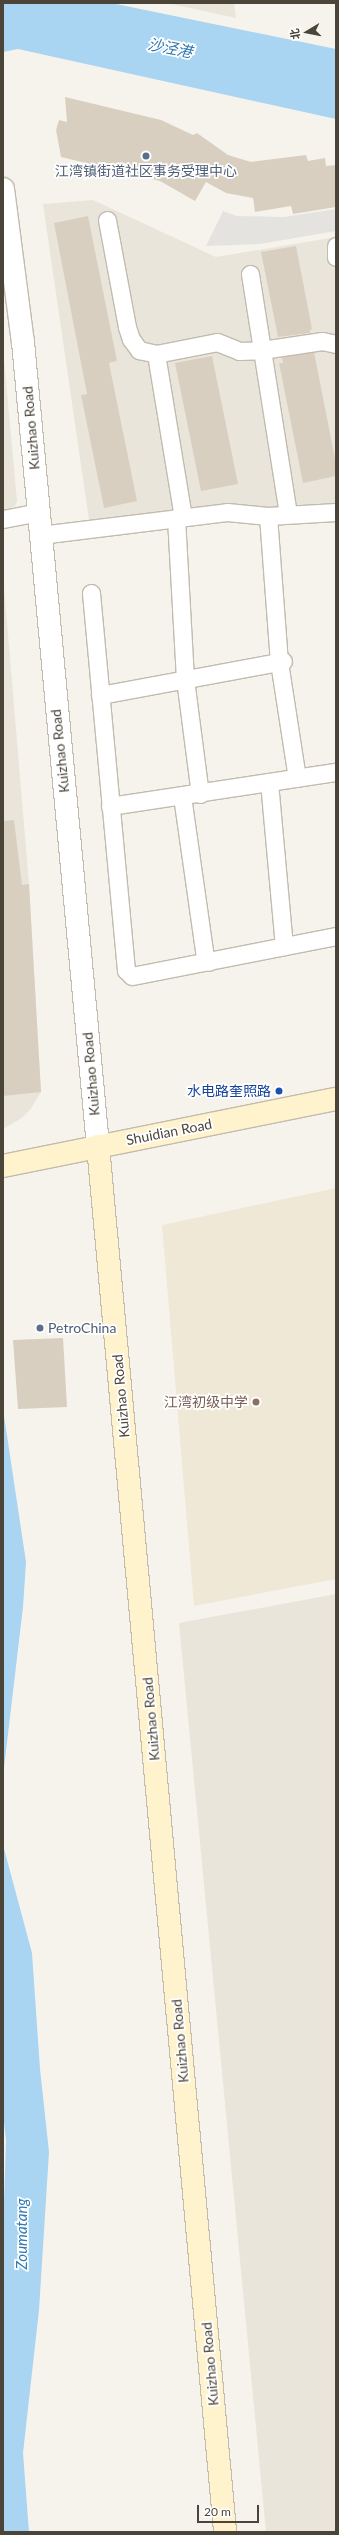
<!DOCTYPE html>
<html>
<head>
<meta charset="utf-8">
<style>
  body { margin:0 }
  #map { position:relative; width:339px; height:2535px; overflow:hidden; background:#f6f3ec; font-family:Lato,"Noto Sans SC",sans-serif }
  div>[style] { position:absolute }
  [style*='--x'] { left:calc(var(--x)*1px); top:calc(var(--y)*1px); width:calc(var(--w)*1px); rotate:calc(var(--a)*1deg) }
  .residential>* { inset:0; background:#eae5da }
  .education>* { inset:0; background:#efe8d6 }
  .parking>* { inset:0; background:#e5e3e0 }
  .water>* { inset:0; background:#a9d4f2 }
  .building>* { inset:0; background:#d8cfc1 }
  .roads { filter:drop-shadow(1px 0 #c2bbae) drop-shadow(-1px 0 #c2bbae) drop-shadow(0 1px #c2bbae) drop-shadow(0 -1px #c2bbae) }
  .minor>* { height:17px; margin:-8.5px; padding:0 8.5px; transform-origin:8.5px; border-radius:8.5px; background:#fff }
  .tertiary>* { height:22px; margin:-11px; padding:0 11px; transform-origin:11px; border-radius:11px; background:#fff }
  .secondary>* { height:22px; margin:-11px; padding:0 11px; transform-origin:11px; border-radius:11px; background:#fff3cd }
  .dots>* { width:11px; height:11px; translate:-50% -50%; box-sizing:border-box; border:2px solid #fff; border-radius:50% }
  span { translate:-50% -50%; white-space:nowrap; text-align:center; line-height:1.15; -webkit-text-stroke:3.5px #fff; paint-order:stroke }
  .service-label { font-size:14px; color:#4e5e75 }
  .left { translate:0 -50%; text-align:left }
  .street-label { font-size:14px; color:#4b4439 }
  .transit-label { font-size:14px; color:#164399 }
  .right { translate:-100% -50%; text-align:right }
  .education-label { font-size:14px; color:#785e54 }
  .water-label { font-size:15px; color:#2e7ab2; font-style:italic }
  .frame { position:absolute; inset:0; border:4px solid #4b4439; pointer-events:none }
  .north { position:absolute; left:287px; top:12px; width:40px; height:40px; -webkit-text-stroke:3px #fff; paint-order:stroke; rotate:260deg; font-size:11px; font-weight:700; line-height:16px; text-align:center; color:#4b4439 }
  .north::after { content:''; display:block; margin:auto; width:14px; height:18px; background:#4b4439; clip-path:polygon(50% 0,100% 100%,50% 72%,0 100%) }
  .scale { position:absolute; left:197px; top:2505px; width:62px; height:18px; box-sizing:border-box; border:2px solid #4b4439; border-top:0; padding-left:5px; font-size:12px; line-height:14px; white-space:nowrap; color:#4b4439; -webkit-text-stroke:3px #fff; paint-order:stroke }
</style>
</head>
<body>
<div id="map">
  <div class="residential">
    <i style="clip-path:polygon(167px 3px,234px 3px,236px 18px)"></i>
    <i style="clip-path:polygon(93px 200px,216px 257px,336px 237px,336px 504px,271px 508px,239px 506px,89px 520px,43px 204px)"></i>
    <i style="clip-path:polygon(3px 348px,17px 501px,15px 506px,3px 511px)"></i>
    <i style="clip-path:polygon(3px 575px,29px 884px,41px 1092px,30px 1110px,20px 1119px,3px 1129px)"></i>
    <i style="clip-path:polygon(336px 1594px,336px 2532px,266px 2532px,179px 1623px)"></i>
  </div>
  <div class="education">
    <i style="clip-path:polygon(336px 1188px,336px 1579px,194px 1606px,162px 1225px)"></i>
  </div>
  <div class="parking">
    <i style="clip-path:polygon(336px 209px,336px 231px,260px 244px,206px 246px,223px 211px,237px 216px,284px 217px)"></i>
  </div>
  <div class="water">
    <i style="clip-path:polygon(3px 3px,111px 3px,336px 49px,336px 119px,18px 49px,3px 52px)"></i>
    <i style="clip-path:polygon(3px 1409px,26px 1562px,23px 1607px,3px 1776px)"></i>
    <i style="clip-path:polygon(3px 1845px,32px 1953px,40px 2069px,49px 2152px,39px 2310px,23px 2453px,29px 2532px,3px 2532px,3px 2233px,6px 2140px,3px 2114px)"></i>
  </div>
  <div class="building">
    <i style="clip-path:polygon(65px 97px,161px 120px,193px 135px,197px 133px,228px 155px,251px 162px,306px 155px,308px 161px,325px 158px,326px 166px,336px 165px,336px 207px,293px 214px,291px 206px,255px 212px,253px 198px,226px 193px,206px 182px,195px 201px,160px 181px,61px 157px,56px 130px,59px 120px,67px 122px)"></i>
    <i style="clip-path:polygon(88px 216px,117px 361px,109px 363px,137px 501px,104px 508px,81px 395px,87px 394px,54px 223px)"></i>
    <i style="clip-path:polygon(296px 246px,312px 329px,310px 330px,310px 333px,278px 337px,261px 252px)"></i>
    <i style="clip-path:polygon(314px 352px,336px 464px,336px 476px,303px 483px,279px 363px,283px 363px,282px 357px)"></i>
    <i style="clip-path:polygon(212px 356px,238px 484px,201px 491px,175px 363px)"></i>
    <i style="clip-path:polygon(14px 820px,22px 885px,29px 884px,41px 1092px,3px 1096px,3px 821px)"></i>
    <i style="clip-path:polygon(63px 1338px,67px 1407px,18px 1409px,13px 1340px)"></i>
  </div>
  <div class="roads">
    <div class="minor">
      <i style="--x:107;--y:220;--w:109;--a:79.4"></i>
      <i style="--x:127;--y:327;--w:13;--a:72"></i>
      <i style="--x:131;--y:339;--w:14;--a:54"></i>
      <i style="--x:139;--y:350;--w:17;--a:13"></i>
      <i style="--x:156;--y:354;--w:62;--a:-11.1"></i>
      <i style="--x:217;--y:342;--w:24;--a:22"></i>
      <i style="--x:239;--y:351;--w:23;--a:-2"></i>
      <i style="--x:262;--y:350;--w:61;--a:-8.5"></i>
      <i style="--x:322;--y:341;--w:14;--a:12"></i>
      <i style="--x:336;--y:246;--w:11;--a:90"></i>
      <i style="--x:250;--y:274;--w:243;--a:81"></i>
      <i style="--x:156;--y:354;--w:165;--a:80.6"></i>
      <i style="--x:268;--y:516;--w:146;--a:85.7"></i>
      <i style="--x:279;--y:662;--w:117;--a:81.2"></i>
      <i style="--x:176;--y:518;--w:161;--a:86.8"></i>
      <i style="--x:185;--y:679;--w:116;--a:82.6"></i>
      <i style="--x:3;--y:519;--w:36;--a:-11"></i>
      <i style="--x:40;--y:535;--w:188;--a:-7"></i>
      <i style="--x:227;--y:512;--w:41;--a:5.6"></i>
      <i style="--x:268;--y:516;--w:68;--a:-3.4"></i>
      <i style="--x:91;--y:593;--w:379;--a:84.7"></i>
      <i style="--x:126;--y:970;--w:8;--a:45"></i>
      <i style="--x:132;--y:976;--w:208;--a:-11.1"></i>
      <i style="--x:100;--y:695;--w:186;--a:-10.5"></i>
      <i style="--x:269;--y:782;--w:165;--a:84.8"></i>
      <i style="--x:182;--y:796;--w:163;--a:81.9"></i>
      <i style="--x:205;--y:957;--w:6;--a:51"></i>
      <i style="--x:110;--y:806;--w:229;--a:-8.6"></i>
    </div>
    <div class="tertiary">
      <i style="--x:3;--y:189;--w:154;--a:82.6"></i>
      <i style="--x:23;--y:342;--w:807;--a:84.67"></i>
    </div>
    <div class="secondary">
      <i style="--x:98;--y:1146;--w:1392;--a:84.76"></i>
      <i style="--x:3;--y:1166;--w:340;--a:-11.4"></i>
    </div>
  </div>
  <div class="dots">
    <i style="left:146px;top:156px;background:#5c6f8a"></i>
    <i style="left:279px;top:1091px;background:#1a4fb4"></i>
    <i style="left:40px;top:1328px;background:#5c6f8a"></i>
    <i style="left:256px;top:1402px;background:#8d6e63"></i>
  </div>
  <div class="service-label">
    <span style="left:146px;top:171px">江湾镇街道社区事务受理中心</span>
    <span class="left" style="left:48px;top:1328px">PetroChina</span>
  </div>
  <div class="street-label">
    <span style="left:31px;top:428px;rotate:-95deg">Kuizhao Road</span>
    <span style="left:60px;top:751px;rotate:-96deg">Kuizhao Road</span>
    <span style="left:91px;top:1074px;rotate:-95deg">Kuizhao Road</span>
    <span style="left:169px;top:1132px;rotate:-11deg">Shuidian Road</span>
    <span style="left:121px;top:1396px;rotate:-95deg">Kuizhao Road</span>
    <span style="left:151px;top:1719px;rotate:-95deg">Kuizhao Road</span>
    <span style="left:180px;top:2041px;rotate:-95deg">Kuizhao Road</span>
    <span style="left:210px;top:2364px;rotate:-95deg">Kuizhao Road</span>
  </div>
  <div class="transit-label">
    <span class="right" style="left:271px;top:1091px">水电路奎照路</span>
  </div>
  <div class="education-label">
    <span class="right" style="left:248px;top:1402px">江湾初级中学</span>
  </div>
  <div class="water-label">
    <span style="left:170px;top:48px;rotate:11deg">沙泾港</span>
    <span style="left:22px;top:2234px;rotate:-90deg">Zoumatang</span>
  </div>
  <div class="frame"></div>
  <div class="north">北</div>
  <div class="scale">20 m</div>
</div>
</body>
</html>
